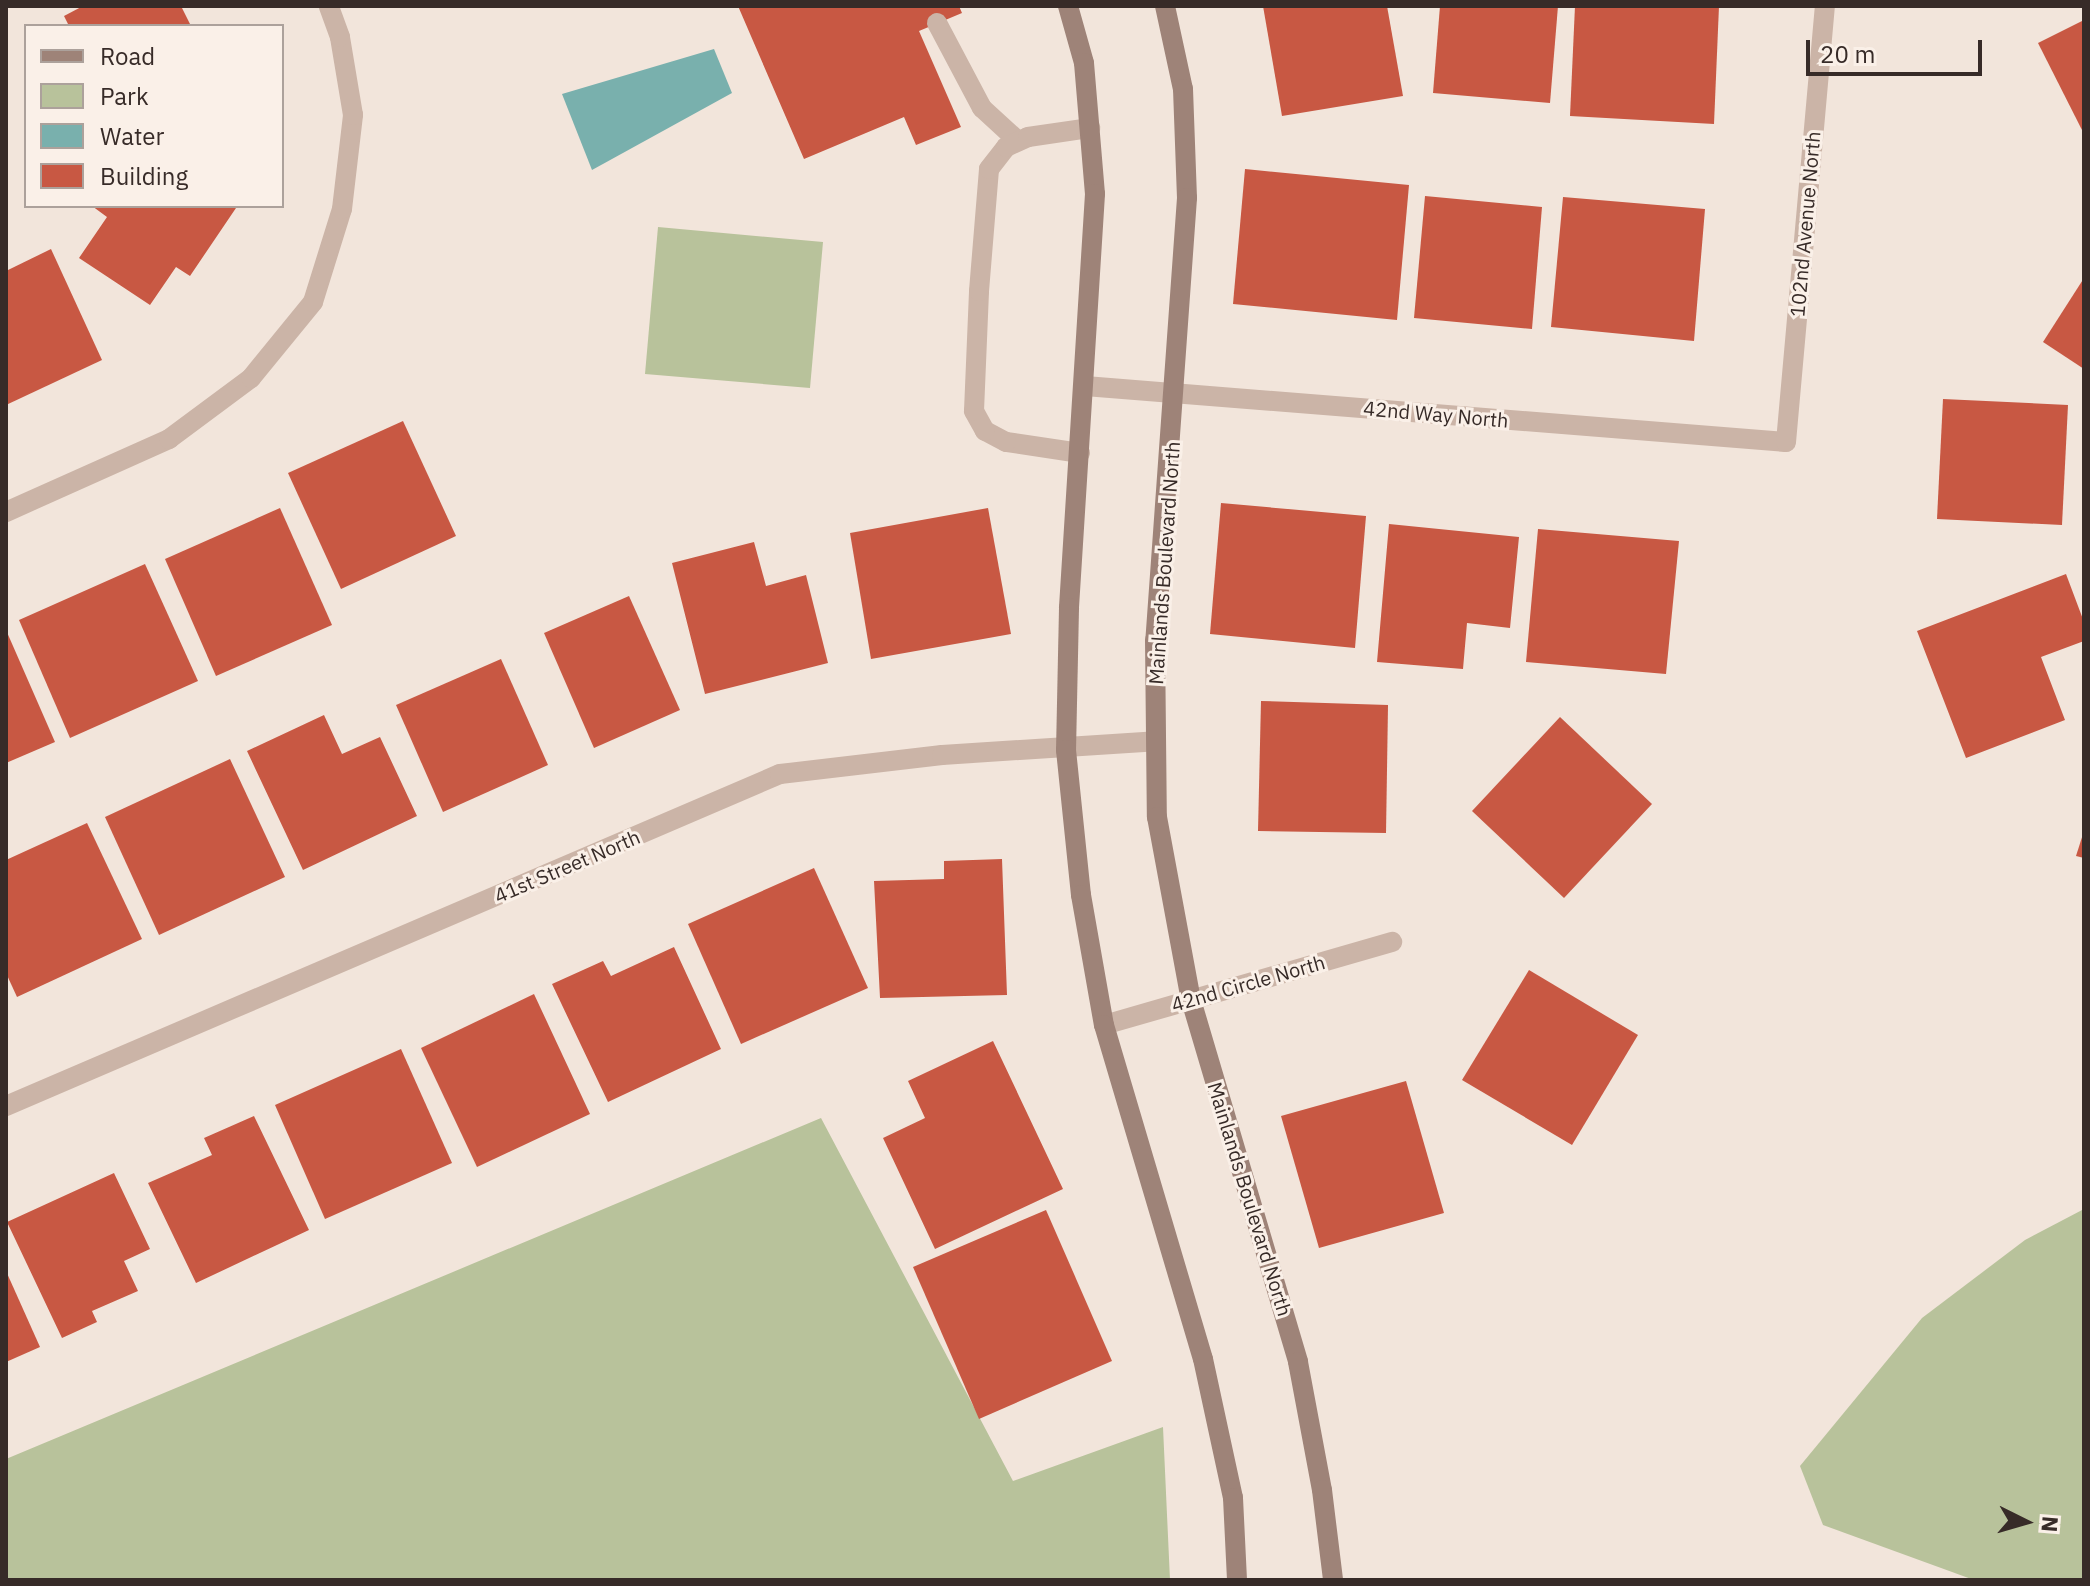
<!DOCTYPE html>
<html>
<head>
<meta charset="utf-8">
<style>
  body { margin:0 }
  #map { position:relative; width:2090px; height:1586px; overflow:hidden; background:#f2e5db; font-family:"IBM Plex Sans",sans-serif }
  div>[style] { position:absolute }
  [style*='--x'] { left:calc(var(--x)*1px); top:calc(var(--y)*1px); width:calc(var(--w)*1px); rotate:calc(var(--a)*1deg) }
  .green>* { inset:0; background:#b8c29b }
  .water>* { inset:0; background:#79b0ad }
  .building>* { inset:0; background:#c85843 }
  .lane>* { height:20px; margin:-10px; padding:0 10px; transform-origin:10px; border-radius:10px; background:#cbb4a7 }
  .street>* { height:20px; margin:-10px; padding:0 10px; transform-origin:10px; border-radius:10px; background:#cbb4a7 }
  .secondary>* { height:20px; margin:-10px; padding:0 10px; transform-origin:10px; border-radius:10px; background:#9e8378 }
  span { translate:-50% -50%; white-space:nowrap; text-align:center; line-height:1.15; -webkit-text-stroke:6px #faf0e8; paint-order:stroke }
  .street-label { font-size:20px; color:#372b28 }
  .frame { position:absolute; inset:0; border:8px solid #372b28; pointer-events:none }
  .legend { position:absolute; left:24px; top:24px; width:260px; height:184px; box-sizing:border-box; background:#faf0e8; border:2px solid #aca19b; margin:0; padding:10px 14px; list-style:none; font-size:24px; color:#372b28 }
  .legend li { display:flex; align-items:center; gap:16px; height:40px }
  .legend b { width:40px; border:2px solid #aca19b }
  .north { position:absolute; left:1986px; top:1482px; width:80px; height:80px; -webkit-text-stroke:6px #faf0e8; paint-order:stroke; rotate:95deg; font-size:22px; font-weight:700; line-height:32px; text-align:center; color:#372b28 }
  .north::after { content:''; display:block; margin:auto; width:28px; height:36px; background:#372b28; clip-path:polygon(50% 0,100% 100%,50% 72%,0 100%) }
  .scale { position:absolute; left:1806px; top:40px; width:176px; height:36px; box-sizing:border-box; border:4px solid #372b28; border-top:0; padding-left:10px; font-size:24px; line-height:28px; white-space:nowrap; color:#372b28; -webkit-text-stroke:6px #faf0e8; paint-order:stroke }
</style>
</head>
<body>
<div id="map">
  <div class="green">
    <i style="clip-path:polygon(658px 227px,823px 242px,810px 388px,645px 374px)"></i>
    <i style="clip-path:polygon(821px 1118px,1013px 1481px,1163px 1427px,1170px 1580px,6px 1580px,6px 1459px)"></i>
    <i style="clip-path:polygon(2084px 1209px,2084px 1580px,1974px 1580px,1823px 1525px,1800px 1466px,1922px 1318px,2025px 1240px)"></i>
  </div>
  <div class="water">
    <i style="clip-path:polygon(714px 49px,732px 93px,592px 170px,562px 94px)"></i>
  </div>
  <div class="building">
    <i style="clip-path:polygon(83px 6px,181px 6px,191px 26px,69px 26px,64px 16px)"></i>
    <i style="clip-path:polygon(738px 6px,959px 6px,962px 13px,919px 31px,961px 127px,916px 145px,904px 117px,804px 159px)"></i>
    <i style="clip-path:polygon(1263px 6px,1387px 6px,1403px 96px,1282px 116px)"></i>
    <i style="clip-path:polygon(1440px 6px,1558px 6px,1550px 103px,1433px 93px)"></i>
    <i style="clip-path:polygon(1575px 6px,1719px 6px,1714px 124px,1570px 116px)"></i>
    <i style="clip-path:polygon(2084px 20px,2084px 134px,2038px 43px)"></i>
    <i style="clip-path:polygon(1245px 169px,1409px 185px,1397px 320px,1233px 304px)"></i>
    <i style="clip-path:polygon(1425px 196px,1542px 207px,1532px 329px,1414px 318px)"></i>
    <i style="clip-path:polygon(1563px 197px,1705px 209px,1694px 341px,1551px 327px)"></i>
    <i style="clip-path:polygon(92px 206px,233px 206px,236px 208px,190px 276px,176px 267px,150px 305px,79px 258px,107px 217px)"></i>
    <i style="clip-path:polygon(51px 249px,102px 360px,6px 405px,6px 271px)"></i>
    <i style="clip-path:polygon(2084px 278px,2084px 369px,2043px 342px)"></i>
    <i style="clip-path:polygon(1943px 399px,2068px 405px,2062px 525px,1937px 519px)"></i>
    <i style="clip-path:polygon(403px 421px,456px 536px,341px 589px,288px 473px)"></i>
    <i style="clip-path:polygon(1221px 503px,1366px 516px,1355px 648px,1210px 634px)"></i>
    <i style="clip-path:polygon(280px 508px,332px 625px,216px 676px,165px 559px)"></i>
    <i style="clip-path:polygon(988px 508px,1011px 634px,871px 659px,850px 533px)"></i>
    <i style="clip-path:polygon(1389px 524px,1519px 537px,1510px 628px,1467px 623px,1463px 669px,1377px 662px)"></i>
    <i style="clip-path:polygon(1538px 529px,1679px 541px,1666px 674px,1526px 662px)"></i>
    <i style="clip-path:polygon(754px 542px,766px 586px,806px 575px,828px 663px,705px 694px,672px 563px)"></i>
    <i style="clip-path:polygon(145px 564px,198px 681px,70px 738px,19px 620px)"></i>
    <i style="clip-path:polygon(2066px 574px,2084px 622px,2084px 641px,2041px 657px,2065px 720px,1966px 758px,1917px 631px)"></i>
    <i style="clip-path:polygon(629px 596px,680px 710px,594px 748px,544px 633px)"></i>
    <i style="clip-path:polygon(6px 630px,55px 742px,6px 763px)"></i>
    <i style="clip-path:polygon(501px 659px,548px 765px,443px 812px,396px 705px)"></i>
    <i style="clip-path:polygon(1261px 701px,1388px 705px,1386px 833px,1258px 831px)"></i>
    <i style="clip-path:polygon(324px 715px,342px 754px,380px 737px,417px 816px,303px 870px,247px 751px)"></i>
    <i style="clip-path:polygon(1560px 717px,1652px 804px,1564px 898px,1472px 811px)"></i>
    <i style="clip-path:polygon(230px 759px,285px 877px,159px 935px,105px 817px)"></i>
    <i style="clip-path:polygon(87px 823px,142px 939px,17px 997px,6px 973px,6px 860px)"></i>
    <i style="clip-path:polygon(2083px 834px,2084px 834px,2084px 858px,2076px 856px)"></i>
    <i style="clip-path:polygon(1002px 859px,1007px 995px,880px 998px,874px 881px,944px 879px,944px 861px)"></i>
    <i style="clip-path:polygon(814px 868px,868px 988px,741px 1044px,688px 924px)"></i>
    <i style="clip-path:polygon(674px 947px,721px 1049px,608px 1102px,552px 984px,603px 961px,611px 976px)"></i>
    <i style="clip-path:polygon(1529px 970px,1638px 1035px,1572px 1145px,1462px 1080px)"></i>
    <i style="clip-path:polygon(534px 994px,590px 1114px,477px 1167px,421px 1048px)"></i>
    <i style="clip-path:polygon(993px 1041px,1063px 1189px,935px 1249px,883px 1138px,925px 1118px,908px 1081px)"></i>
    <i style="clip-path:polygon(401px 1049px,452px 1163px,325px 1219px,275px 1105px)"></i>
    <i style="clip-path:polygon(1406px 1081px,1444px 1213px,1319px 1248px,1281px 1116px)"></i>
    <i style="clip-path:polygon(254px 1116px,309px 1230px,196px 1283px,148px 1183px,212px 1155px,204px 1138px)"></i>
    <i style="clip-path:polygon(114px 1173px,150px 1249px,124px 1261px,138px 1291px,92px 1311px,97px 1322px,62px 1338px,7px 1222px)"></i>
    <i style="clip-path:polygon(1046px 1210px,1112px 1361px,979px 1419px,913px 1267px)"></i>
    <i style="clip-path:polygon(6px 1271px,40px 1347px,6px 1362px)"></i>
  </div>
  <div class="lane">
    <i style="--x:937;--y:23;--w:96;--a:62.1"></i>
    <i style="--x:982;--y:108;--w:49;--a:42.5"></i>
    <i style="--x:1080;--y:453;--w:75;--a:-171.5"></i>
    <i style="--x:1006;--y:442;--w:24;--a:-152"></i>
    <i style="--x:985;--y:431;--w:23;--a:-119"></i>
    <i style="--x:974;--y:411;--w:120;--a:-87.6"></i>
    <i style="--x:979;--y:291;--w:122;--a:-85.3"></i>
    <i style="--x:989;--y:169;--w:28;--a:-52"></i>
    <i style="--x:1006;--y:147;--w:24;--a:-24"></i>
    <i style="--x:1028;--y:137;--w:63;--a:-8.3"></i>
  </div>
  <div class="street">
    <i style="--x:1085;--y:386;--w:703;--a:4.57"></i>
    <i style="--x:1786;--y:442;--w:438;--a:-84.9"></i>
    <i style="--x:6;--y:512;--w:179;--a:-24.1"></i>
    <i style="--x:169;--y:439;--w:102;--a:-36.6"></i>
    <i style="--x:251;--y:378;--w:98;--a:-50.8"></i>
    <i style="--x:313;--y:302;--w:97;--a:-72.7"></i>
    <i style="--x:342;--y:209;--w:95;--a:-83.3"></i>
    <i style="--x:353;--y:115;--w:79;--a:-99.5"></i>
    <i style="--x:340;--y:37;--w:33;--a:-110"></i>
    <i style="--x:1104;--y:1025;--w:300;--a:-16.1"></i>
    <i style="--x:6;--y:1106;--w:842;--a:-23.22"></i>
    <i style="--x:780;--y:774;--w:163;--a:-6.7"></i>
    <i style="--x:942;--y:755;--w:214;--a:-3.7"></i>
  </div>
  <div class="secondary">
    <i style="--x:1068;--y:6;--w:59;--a:74.3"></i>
    <i style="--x:1084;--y:63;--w:131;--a:85.2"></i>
    <i style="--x:1095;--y:194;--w:415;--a:93.6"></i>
    <i style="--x:1069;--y:608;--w:142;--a:91.2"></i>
    <i style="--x:1066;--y:750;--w:146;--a:84.1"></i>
    <i style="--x:1081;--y:895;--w:132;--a:80"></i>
    <i style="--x:1104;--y:1025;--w:348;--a:73.5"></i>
    <i style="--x:1203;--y:1359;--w:142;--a:77.8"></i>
    <i style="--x:1233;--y:1498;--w:82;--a:87.2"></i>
    <i style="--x:1165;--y:6;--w:85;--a:77.8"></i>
    <i style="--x:1183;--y:89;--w:109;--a:87.9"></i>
    <i style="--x:1187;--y:198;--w:443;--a:94.1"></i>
    <i style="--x:1155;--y:640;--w:177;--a:89.4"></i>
    <i style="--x:1157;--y:817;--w:186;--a:79.5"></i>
    <i style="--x:1191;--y:1000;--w:377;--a:73.5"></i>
    <i style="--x:1298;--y:1362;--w:130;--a:79.4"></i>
    <i style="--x:1322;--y:1490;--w:91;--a:83"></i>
  </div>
  <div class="street-label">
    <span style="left:1805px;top:224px;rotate:-85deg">102nd Avenue North</span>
    <span style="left:1436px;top:414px;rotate:5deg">42nd Way North</span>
    <span style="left:1164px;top:563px;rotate:-86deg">Mainlands Boulevard North</span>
    <span style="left:567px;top:866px;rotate:-23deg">41st Street North</span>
    <span style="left:1248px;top:983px;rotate:-16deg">42nd Circle North</span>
    <span style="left:1250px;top:1199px;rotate:73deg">Mainlands Boulevard North</span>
  </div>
  <div class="frame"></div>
  <ul class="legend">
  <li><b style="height:10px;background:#9e8378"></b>Road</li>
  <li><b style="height:22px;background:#b8c29b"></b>Park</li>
  <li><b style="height:22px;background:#79b0ad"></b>Water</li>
  <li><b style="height:22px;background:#c85843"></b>Building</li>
  </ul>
  <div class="north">N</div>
  <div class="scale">20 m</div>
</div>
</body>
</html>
